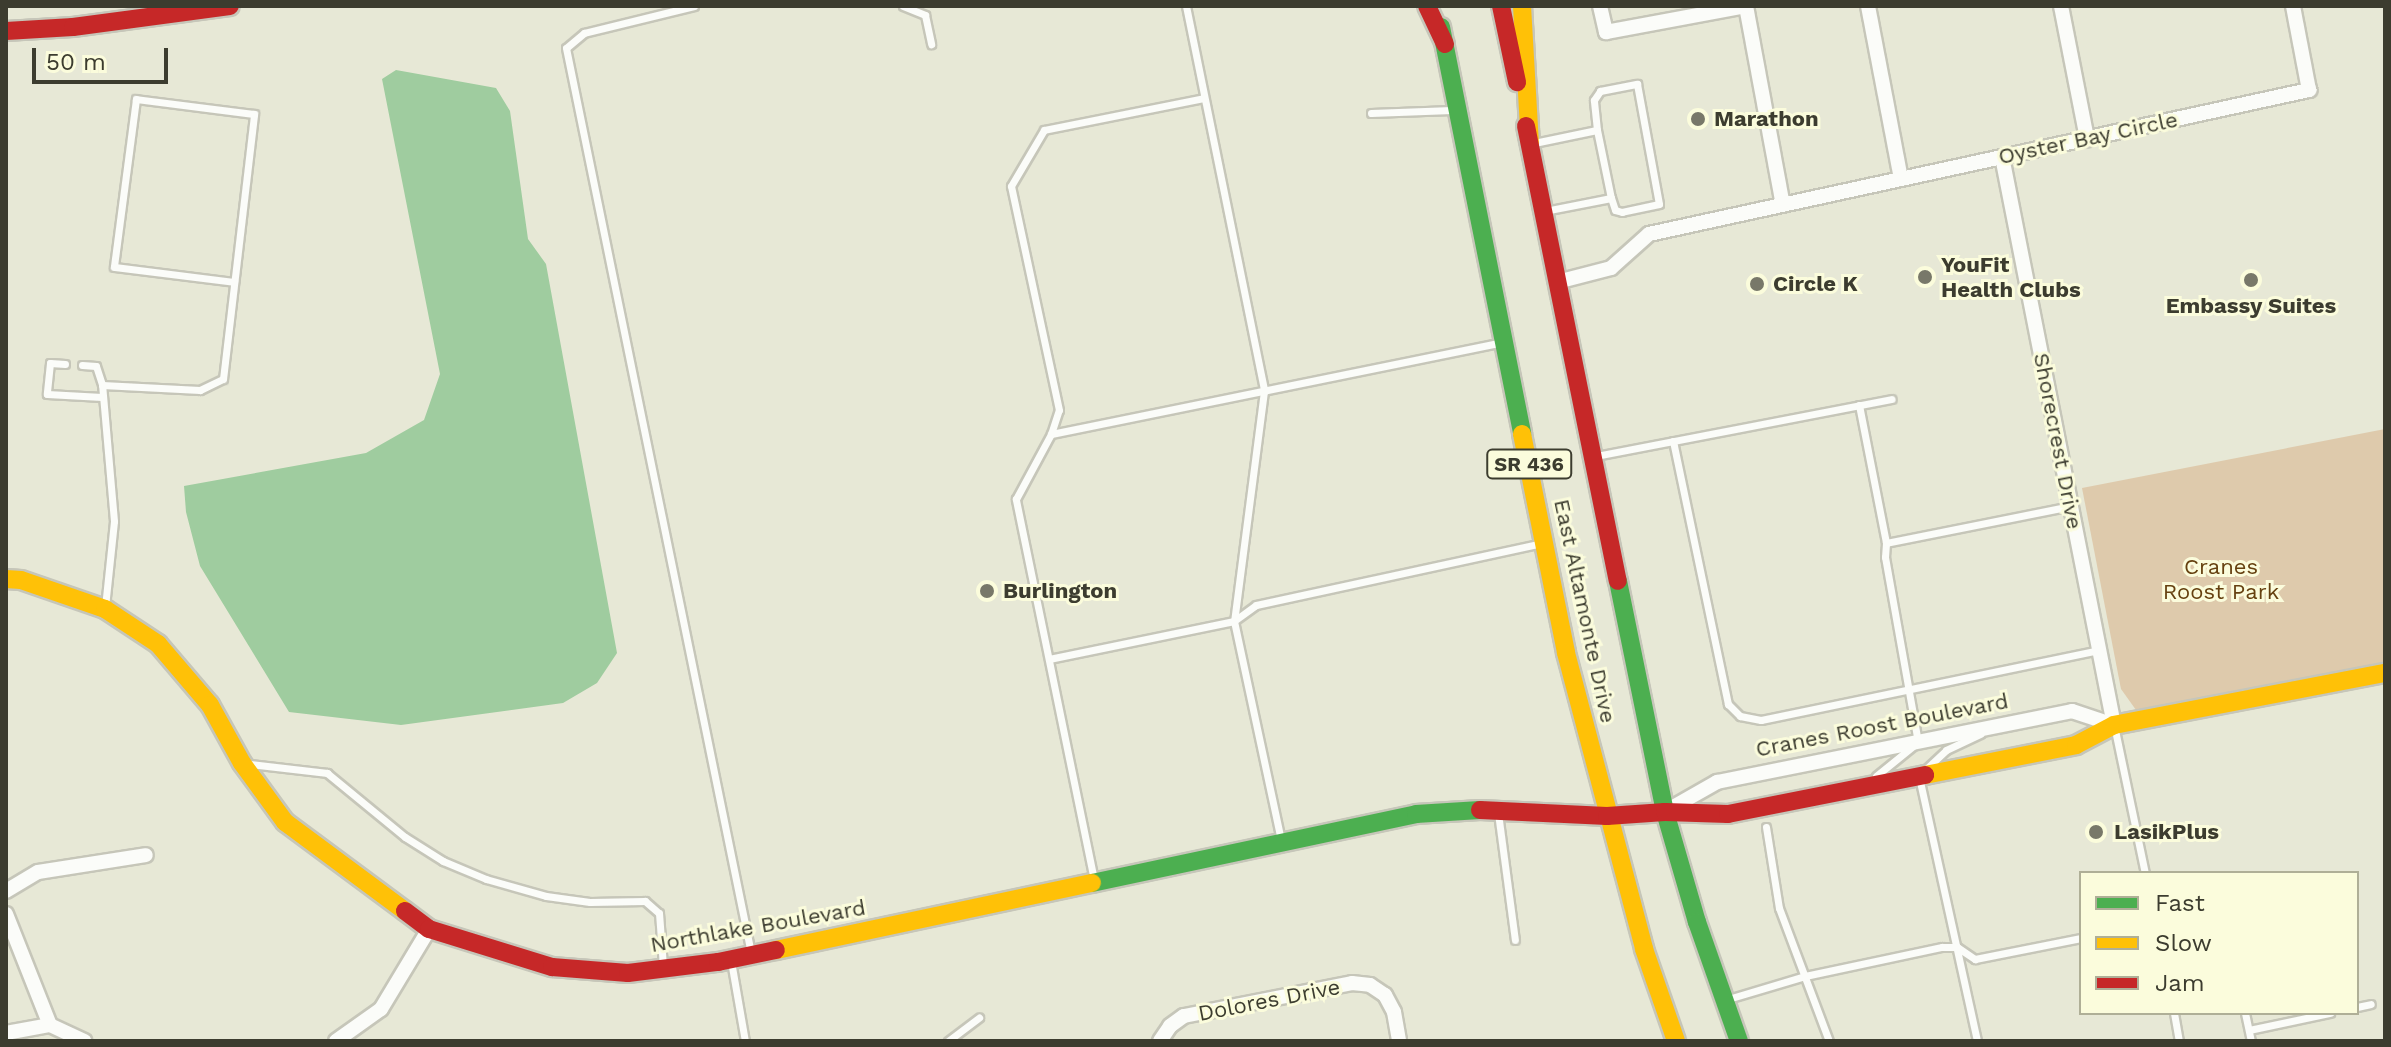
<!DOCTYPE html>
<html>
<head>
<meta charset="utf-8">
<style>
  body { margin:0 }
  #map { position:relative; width:2391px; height:1047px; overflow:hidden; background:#e7e8d6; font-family:"Work Sans",sans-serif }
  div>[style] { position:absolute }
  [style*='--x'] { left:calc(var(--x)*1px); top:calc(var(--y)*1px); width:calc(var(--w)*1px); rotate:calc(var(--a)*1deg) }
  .green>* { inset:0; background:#decaac }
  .water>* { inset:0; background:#9fcc9f }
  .roads { filter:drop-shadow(2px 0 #c6c6b9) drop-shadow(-2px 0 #c6c6b9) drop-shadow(0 2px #c6c6b9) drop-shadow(0 -2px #c6c6b9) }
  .lane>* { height:7px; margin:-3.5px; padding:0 3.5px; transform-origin:3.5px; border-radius:3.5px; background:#fbfcf9 }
  .street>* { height:14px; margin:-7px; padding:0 7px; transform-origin:7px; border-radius:7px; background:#fbfcf9 }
  .fast>* { height:18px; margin:-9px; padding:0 9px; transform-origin:9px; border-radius:9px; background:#4caf50 }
  .slow>* { height:18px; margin:-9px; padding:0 9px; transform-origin:9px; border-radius:9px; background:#ffc107 }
  .jam>* { height:18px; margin:-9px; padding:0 9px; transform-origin:9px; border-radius:9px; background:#c62828 }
  .dots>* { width:22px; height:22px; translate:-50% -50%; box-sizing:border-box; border:4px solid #fbfcdc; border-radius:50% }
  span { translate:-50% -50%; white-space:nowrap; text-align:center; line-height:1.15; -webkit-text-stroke:6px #fbfcdc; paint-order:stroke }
  .shield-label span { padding:2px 6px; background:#fbfcdc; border:2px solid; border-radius:6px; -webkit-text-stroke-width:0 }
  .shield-label { font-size:20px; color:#3c3c2f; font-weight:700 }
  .poi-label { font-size:22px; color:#3c3c2f; font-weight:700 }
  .left { translate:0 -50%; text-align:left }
  .street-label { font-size:22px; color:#3c3c2f }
  .park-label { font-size:22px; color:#664110 }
  .frame { position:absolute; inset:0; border:8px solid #3c3c2f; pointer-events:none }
  .legend { position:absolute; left:2079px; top:871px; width:280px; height:144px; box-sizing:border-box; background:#fbfcdc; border:2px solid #afaf97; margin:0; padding:10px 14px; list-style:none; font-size:24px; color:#3c3c2f }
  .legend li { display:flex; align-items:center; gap:16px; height:40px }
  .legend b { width:40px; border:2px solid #afaf97 }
  .scale { position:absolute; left:32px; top:48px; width:136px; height:36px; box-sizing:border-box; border:4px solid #3c3c2f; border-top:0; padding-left:10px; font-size:24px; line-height:28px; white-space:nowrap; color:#3c3c2f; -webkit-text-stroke:6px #fbfcdc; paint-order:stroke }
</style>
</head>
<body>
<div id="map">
  <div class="green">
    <i style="clip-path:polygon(2385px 429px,2385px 663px,2136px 710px,2121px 689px,2082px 488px)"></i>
  </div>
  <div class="water">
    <i style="clip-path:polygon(396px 70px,496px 88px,510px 111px,528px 239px,546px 264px,617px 653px,597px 683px,563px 703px,401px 725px,289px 712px,200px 566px,186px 512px,184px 486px,366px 453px,424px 420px,440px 374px,382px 79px)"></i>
  </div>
  <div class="roads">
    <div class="lane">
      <i style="--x:694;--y:6;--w:113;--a:166.2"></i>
      <i style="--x:584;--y:33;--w:23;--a:140"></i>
      <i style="--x:566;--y:48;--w:924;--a:78.45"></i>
      <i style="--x:903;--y:6;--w:24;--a:22"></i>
      <i style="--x:925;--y:15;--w:30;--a:78"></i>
      <i style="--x:1186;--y:6;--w:393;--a:78.5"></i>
      <i style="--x:1264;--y:391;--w:232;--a:97.4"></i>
      <i style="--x:1234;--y:621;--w:225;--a:77.9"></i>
      <i style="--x:1371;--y:113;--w:81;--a:-2.1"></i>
      <i style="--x:1597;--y:130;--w:30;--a:-96"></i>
      <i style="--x:1594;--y:100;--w:11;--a:-56"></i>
      <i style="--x:1600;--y:91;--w:38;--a:-11"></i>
      <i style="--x:1637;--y:84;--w:122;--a:79.6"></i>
      <i style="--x:1659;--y:204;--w:38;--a:168"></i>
      <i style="--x:1622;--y:212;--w:7;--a:-164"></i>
      <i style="--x:1615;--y:210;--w:13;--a:-108"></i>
      <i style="--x:1534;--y:143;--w:64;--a:-11.7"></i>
      <i style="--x:1597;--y:130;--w:69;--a:78.4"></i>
      <i style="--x:1611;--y:198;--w:67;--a:168.9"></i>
      <i style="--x:65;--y:364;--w:15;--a:-176"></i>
      <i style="--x:50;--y:363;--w:31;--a:96"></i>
      <i style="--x:47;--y:394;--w:55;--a:3.1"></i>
      <i style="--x:82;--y:365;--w:14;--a:4"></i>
      <i style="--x:96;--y:366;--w:20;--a:72"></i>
      <i style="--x:1859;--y:405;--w:141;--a:78.9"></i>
      <i style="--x:1886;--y:543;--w:14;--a:94"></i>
      <i style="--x:1885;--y:557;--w:188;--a:79.9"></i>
      <i style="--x:1918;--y:742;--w:54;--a:141"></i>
      <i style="--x:1051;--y:434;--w:458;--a:-11.5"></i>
      <i style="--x:1673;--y:441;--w:269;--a:78.2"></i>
      <i style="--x:1728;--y:704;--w:17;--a:45"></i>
      <i style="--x:1740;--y:716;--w:21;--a:11"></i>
      <i style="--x:1761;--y:720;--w:346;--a:-11.7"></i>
      <i style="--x:1596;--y:456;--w:301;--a:-10.9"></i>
      <i style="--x:1886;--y:543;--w:189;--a:-11.3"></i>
      <i style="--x:105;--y:607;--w:86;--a:-84"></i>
      <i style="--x:114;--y:521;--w:137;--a:-95"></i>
      <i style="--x:102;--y:385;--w:98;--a:2.9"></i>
      <i style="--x:200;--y:390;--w:25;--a:-26"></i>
      <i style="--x:223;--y:379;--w:267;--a:-83.3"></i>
      <i style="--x:254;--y:114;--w:119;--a:-172.8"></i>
      <i style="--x:136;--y:99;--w:169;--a:97.5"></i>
      <i style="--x:114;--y:267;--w:121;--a:7.1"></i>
      <i style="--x:1049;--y:659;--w:189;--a:-11.6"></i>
      <i style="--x:1234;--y:621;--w:27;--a:-36"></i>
      <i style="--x:1256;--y:605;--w:289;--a:-12.2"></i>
      <i style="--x:2115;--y:730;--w:146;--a:78.2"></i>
      <i style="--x:250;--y:764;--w:78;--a:6.7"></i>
      <i style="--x:327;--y:773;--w:101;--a:39.4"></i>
      <i style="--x:405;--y:837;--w:45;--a:32.3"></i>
      <i style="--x:443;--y:861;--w:47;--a:22.7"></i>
      <i style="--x:486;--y:879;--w:62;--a:15.8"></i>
      <i style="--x:546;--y:896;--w:44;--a:7.8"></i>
      <i style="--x:590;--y:902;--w:55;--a:-1"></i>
      <i style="--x:645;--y:901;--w:18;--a:41"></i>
      <i style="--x:659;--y:913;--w:53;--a:85.7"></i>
      <i style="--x:1927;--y:768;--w:26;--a:-43"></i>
      <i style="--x:1946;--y:750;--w:38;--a:-25"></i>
      <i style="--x:1919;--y:777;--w:270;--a:77.6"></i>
      <i style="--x:1498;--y:813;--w:128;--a:82.4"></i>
      <i style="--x:1766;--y:827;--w:82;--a:80.9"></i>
      <i style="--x:1779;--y:908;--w:142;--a:69.4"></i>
      <i style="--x:1094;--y:880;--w:389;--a:-101.6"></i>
      <i style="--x:1016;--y:499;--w:74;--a:-61.7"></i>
      <i style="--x:1051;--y:434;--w:25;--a:-72"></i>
      <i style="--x:1059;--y:410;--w:229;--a:-102.1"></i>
      <i style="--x:1011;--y:186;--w:65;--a:-59.5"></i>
      <i style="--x:1044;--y:130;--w:163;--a:-11.3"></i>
      <i style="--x:731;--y:961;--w:81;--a:80.1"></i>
      <i style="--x:1728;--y:999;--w:80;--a:-16.6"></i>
      <i style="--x:1805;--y:976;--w:140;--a:-12"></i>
      <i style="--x:1942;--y:947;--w:15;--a:0"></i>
      <i style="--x:1957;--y:947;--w:22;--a:34"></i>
      <i style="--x:1975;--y:959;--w:108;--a:-11.2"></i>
      <i style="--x:2357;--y:1007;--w:14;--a:-12"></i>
      <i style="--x:2174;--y:1013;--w:28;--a:80"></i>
      <i style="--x:2245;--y:1013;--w:29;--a:78"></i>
      <i style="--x:2249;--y:1030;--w:83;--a:-11.9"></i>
      <i style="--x:948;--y:1041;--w:39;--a:-37"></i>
    </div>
    <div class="street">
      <i style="--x:1600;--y:6;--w:27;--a:77"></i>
      <i style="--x:1606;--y:32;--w:142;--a:-10.5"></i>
      <i style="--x:1746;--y:6;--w:202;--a:79.5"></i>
      <i style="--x:1868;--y:6;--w:176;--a:79.2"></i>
      <i style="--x:2061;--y:6;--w:136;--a:78.9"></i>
      <i style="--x:1557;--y:282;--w:56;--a:-14.5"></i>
      <i style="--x:1611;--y:268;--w:51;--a:-41.8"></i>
      <i style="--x:1649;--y:234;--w:676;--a:-12.31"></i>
      <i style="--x:2309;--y:90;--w:86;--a:-100.8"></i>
      <i style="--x:1666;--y:811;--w:59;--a:-29.6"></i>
      <i style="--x:1717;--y:782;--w:362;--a:-11.3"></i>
      <i style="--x:2072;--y:711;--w:44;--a:18.4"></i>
      <i style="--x:2114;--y:725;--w:579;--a:-101.15"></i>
      <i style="--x:6;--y:891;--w:37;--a:-31"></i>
      <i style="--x:38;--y:872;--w:109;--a:-8.9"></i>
      <i style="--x:6;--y:914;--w:119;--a:68.4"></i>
      <i style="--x:50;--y:1025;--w:38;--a:25"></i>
      <i style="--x:6;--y:1033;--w:45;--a:-10.3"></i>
      <i style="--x:336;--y:1041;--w:55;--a:-35.4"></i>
      <i style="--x:381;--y:1009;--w:93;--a:-59"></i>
      <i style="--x:1160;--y:1041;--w:18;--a:-56"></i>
      <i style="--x:1170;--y:1026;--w:17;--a:-36"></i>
      <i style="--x:1184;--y:1016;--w:171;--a:-11.1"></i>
      <i style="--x:1352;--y:983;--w:18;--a:6"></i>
      <i style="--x:1370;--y:985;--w:18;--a:34"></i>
      <i style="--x:1385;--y:995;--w:19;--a:62"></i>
      <i style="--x:1394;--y:1012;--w:29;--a:80"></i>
    </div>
    <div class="fast">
      <i style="--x:1441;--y:27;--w:415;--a:78.7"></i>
      <i style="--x:1618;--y:581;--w:236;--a:78.5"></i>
      <i style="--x:1665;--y:812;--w:115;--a:73.8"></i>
      <i style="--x:1697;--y:922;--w:126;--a:70.6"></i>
      <i style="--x:1092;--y:883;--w:331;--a:-12"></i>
      <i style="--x:1416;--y:814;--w:64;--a:-3.6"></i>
    </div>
    <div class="slow">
      <i style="--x:1522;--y:6;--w:138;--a:86.7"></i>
      <i style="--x:1522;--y:434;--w:223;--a:78.6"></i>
      <i style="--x:1566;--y:653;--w:306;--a:75.2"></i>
      <i style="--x:1644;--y:949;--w:97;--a:70.8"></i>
      <i style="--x:6;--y:579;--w:15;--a:4"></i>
      <i style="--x:21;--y:580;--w:89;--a:19"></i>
      <i style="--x:105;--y:609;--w:64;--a:33.4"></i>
      <i style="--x:158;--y:644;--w:80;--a:49.6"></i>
      <i style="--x:210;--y:705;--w:66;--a:61.1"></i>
      <i style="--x:242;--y:763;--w:73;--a:53.9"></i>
      <i style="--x:285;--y:822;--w:149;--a:36.6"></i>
      <i style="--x:1925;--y:775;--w:154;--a:-11.2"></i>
      <i style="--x:2076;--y:745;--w:43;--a:-27.8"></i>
      <i style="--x:2114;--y:725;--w:276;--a:-10.9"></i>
      <i style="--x:776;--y:950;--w:323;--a:-12"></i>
    </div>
    <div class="jam">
      <i style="--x:1427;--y:6;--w:42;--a:64.7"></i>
      <i style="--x:1501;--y:6;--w:78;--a:78.1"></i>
      <i style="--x:6;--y:31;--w:67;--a:-3.4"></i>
      <i style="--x:73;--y:27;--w:158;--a:-7.6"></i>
      <i style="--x:1526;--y:126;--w:464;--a:78.6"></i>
      <i style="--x:1480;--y:810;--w:127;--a:2.7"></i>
      <i style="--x:1607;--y:816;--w:58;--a:-3.9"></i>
      <i style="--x:1665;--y:812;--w:63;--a:1.8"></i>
      <i style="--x:1728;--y:814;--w:201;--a:-11.2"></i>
      <i style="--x:405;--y:911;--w:30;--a:37"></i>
      <i style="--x:429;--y:929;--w:129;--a:17.2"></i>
      <i style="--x:552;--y:967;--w:76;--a:4.5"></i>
      <i style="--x:628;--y:973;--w:91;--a:-7"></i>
      <i style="--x:718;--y:962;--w:59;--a:-11.7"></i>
    </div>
  </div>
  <div class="dots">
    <i style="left:1698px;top:119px;background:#787869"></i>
    <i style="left:1925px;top:277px;background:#787869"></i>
    <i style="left:2251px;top:280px;background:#787869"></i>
    <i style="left:1757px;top:284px;background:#787869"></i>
    <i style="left:987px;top:591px;background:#787869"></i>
    <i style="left:2096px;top:832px;background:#787869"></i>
  </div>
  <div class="shield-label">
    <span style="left:1529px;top:464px">SR 436</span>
  </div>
  <div class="poi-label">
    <span class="left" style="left:1714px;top:119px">Marathon</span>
    <span class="left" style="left:1941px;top:277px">YouFit<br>Health Clubs</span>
    <span class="left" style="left:1773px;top:284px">Circle K</span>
    <span style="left:2251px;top:306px">Embassy Suites</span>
    <span class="left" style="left:1003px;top:591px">Burlington</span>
    <span class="left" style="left:2114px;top:832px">LasikPlus</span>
  </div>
  <div class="street-label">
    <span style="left:2088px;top:138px;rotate:-12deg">Oyster Bay Circle</span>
    <span style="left:2058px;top:441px;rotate:79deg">Shorecrest Drive</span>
    <span style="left:1585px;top:611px;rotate:78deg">East Altamonte Drive</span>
    <span style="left:1882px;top:725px;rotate:-11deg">Cranes Roost Boulevard</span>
    <span style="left:758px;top:926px;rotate:-10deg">Northlake Boulevard</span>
    <span style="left:1269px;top:1000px;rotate:-11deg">Dolores Drive</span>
  </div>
  <div class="park-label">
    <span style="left:2221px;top:579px">Cranes<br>Roost Park</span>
  </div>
  <div class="frame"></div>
  <ul class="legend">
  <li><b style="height:10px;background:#4caf50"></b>Fast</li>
  <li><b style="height:10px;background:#ffc107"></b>Slow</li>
  <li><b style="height:10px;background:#c62828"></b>Jam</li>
  </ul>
  <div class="scale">50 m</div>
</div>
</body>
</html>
